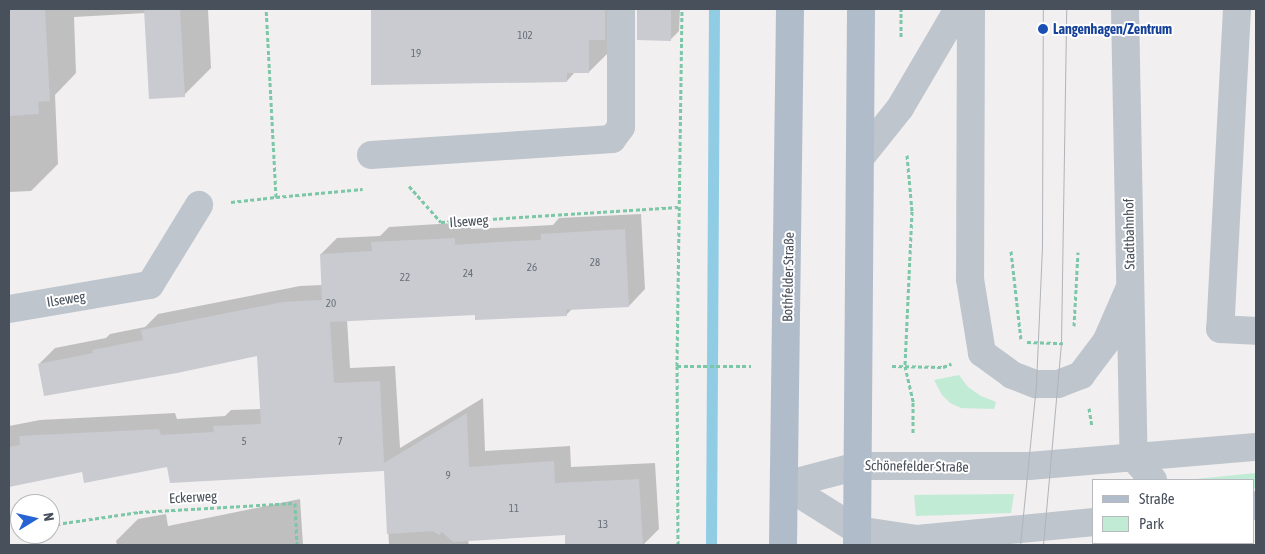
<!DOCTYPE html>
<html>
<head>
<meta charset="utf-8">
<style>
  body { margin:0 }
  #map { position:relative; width:1265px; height:554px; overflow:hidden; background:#f1efef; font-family:"Asap Condensed",sans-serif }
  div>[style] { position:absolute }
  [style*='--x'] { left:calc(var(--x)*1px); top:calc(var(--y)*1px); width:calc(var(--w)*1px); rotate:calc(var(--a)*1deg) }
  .green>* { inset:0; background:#c1ebd5 }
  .shadow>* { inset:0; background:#0003 }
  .stream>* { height:11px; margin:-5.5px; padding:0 5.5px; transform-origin:5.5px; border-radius:5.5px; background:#91cce5 }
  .building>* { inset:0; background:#c9cbd1 }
  .path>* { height:3px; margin-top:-1.5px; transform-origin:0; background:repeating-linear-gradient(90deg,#7bc7a8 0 4px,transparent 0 6.5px) }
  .minor>* { height:28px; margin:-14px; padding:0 14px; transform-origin:14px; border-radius:14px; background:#bec5cd }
  .major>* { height:28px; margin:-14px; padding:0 14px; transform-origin:14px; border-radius:14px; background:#b1bccb }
  .tram>* { height:1px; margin:-0.5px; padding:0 0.5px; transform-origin:0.5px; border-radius:0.5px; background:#b1b4b9 }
  .dots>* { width:14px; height:14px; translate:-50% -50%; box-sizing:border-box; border:2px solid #fff; border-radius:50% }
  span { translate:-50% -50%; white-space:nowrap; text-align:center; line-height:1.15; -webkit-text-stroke:4px #fff; paint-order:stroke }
  .number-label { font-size:11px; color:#686f78 }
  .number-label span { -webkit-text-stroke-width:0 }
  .transit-label { font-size:14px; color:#164399; font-weight:700 }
  .left { translate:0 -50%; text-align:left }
  .street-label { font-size:14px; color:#48505b }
  .frame { position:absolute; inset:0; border:10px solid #48505b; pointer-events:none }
  .legend { position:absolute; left:1092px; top:479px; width:162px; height:65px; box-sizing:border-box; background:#fff; border:1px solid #b6b9bd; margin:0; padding:6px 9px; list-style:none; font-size:15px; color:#48505b }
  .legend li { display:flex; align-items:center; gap:10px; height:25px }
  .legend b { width:25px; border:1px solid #b6b9bd }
  .north { position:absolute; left:10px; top:494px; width:50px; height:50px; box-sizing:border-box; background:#fff; border:1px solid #b6b9bd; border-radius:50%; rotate:81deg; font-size:14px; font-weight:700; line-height:20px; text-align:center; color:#48505b }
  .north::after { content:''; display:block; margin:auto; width:18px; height:22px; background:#2763d3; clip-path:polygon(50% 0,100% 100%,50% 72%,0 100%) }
</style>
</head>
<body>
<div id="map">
  <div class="green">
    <i style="clip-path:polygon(959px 375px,968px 387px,981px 396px,996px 402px,994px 409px,961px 408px,950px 403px,942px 395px,934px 380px)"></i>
    <i style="clip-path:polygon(1256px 473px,1256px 488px,1254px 488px,1254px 480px,1186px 480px)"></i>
    <i style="clip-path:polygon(1014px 494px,1011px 513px,916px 516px,914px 495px)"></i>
  </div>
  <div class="shadow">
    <i style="clip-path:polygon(9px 9px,208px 9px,211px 68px,184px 95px,146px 13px,74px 17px,76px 73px,55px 95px,58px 164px,31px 191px,9px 192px)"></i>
    <i style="clip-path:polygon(372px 9px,632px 9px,616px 45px,589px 72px,575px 72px,567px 81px,372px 83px)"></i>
    <i style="clip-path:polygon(637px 9px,680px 9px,679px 31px,671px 39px,638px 39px)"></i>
    <i style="clip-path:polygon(641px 214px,645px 289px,629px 306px,572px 309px,566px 315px,476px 313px,347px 320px,350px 368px,395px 366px,400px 448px,483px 398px,485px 451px,570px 446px,571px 467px,655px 463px,659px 529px,643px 545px,566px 545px,566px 533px,468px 540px,469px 545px,389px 545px,385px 469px,168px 466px,83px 471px,9px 485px,9px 426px,40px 420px,175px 413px,177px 419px,225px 416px,231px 410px,261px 409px,259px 354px,39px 364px,55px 348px,106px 338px,110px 334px,145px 327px,158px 314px,300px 286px,322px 285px,321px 254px,337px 238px,380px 236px,389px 227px,471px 222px,471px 229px,515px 227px,553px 225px,559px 218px)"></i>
    <i style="clip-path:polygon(300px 499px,303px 545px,117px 545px,116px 541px,138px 519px,166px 514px,168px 526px)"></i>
  </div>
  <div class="stream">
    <i style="--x:711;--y:545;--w:536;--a:-89.68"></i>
  </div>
  <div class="building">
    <i style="clip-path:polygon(9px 9px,45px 9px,50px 101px,38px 102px,39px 114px,9px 116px)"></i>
    <i style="clip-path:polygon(144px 9px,180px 9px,185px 97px,149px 99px)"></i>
    <i style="clip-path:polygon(371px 9px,605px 9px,605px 40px,589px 40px,589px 73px,567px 73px,567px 82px,371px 85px)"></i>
    <i style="clip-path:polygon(637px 9px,671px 9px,671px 41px,637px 40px)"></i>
    <i style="clip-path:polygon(625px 229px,629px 307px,566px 310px,567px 316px,475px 320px,475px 315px,330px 322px,334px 383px,380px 381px,384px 463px,467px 413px,469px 467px,554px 461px,555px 483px,639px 479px,643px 545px,565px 545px,565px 535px,453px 542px,442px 532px,439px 535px,433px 531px,387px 534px,384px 471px,170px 483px,167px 467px,84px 483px,82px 472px,9px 487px,9px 447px,20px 445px,19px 436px,159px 429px,161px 435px,214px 432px,213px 426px,261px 424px,257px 356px,177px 373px,44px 396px,38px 364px,93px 353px,92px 350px,143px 340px,141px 330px,283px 302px,322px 300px,320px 254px,372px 251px,371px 242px,455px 238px,455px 245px,498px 242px,541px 240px,541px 234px)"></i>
  </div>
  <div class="path">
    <i style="--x:901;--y:37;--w:28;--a:-90"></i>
    <i style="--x:907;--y:155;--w:56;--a:84.9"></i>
    <i style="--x:912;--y:211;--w:155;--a:92.6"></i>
    <i style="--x:905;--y:366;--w:37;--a:77"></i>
    <i style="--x:913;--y:402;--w:31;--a:90"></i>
    <i style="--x:409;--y:186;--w:48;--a:48.4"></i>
    <i style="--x:441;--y:222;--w:238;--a:-3.6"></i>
    <i style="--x:276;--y:197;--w:87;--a:-5.3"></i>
    <i style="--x:231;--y:202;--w:45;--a:-6.3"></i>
    <i style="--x:276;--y:197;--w:188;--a:-93"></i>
    <i style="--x:1011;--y:251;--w:90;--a:83.6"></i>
    <i style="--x:1074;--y:326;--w:74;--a:-86.9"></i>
    <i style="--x:1027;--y:342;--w:36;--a:2"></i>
    <i style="--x:677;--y:366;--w:74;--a:0"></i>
    <i style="--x:892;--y:366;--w:51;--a:1.1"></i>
    <i style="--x:943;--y:367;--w:9;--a:-21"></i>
    <i style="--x:1089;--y:408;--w:18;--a:81"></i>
    <i style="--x:9;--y:515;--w:13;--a:32"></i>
    <i style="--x:50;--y:525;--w:90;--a:-8.3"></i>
    <i style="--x:139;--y:512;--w:156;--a:-3.3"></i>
    <i style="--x:295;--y:503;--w:42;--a:87.3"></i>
    <i style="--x:678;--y:545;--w:179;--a:-90.3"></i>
    <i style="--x:677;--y:366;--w:357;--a:-89.2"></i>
  </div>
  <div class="minor">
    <i style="--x:971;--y:9;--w:270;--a:90.2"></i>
    <i style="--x:970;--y:279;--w:75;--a:80.8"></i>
    <i style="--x:982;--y:353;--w:37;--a:36"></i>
    <i style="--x:1012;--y:375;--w:26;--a:21"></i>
    <i style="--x:1036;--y:384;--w:22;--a:0"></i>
    <i style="--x:1058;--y:384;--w:25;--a:-21"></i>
    <i style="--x:1081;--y:375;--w:41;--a:-52.9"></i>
    <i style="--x:1106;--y:342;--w:60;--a:-66.4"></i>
    <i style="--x:1125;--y:9;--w:449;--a:88.9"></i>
    <i style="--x:1237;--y:9;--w:320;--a:93"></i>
    <i style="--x:1220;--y:329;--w:36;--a:3"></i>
    <i style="--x:371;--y:155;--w:242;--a:-3.8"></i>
    <i style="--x:612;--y:139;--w:15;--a:-53"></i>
    <i style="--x:621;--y:127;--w:118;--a:-90"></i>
    <i style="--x:860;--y:158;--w:64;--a:-51.3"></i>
    <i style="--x:900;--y:108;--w:115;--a:-59.6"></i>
    <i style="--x:9;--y:309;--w:143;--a:-9.7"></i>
    <i style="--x:150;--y:285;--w:94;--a:-58.5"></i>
    <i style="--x:1134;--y:458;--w:29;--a:49"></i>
    <i style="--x:785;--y:485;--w:75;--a:-14.6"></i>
    <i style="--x:858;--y:466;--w:171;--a:0"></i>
    <i style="--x:1029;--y:466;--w:228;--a:-4.8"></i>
    <i style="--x:785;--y:485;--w:85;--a:32"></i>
    <i style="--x:857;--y:530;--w:61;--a:8.5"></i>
    <i style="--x:917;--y:539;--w:178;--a:-5.5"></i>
    <i style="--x:1254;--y:506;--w:2;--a:-27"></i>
  </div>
  <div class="major">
    <i style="--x:783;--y:545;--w:536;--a:-89.25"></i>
    <i style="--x:857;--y:545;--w:536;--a:-89.57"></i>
  </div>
  <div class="tram">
    <i style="--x:1020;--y:545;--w:162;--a:-84.3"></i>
    <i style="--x:1036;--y:384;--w:139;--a:-87.5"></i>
    <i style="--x:1042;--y:245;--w:236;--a:-89.8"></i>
    <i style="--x:1043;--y:545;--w:203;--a:-84.9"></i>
    <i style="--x:1061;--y:343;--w:334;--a:-89.1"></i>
  </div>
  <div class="dots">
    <i style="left:1043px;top:29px;background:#1a4fb4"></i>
  </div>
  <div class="number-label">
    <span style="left:525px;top:35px">102</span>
    <span style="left:416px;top:53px">19</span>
    <span style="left:595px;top:262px">28</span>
    <span style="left:532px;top:267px">26</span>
    <span style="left:468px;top:273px">24</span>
    <span style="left:405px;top:277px">22</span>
    <span style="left:331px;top:303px">20</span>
    <span style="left:244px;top:441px">5</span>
    <span style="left:340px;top:441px">7</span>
    <span style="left:448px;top:475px">9</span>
    <span style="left:514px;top:508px">11</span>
    <span style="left:603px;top:524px">13</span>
  </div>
  <div class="transit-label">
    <span class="left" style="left:1053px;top:29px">Langenhagen/Zentrum</span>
  </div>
  <div class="street-label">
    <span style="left:469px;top:221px;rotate:-4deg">Ilseweg</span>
    <span style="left:1129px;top:234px;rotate:-91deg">Stadtbahnhof</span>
    <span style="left:788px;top:277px;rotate:-89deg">Bothfelder Straße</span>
    <span style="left:66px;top:299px;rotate:-9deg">Ilseweg</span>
    <span style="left:917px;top:466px;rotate:1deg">Schönefelder Straße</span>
    <span style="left:193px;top:497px;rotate:-3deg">Eckerweg</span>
  </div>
  <div class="frame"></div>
  <ul class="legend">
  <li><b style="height:6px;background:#b1bccb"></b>Straße</li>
  <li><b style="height:14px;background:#c1ebd5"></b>Park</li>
  </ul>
  <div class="north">N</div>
</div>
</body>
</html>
